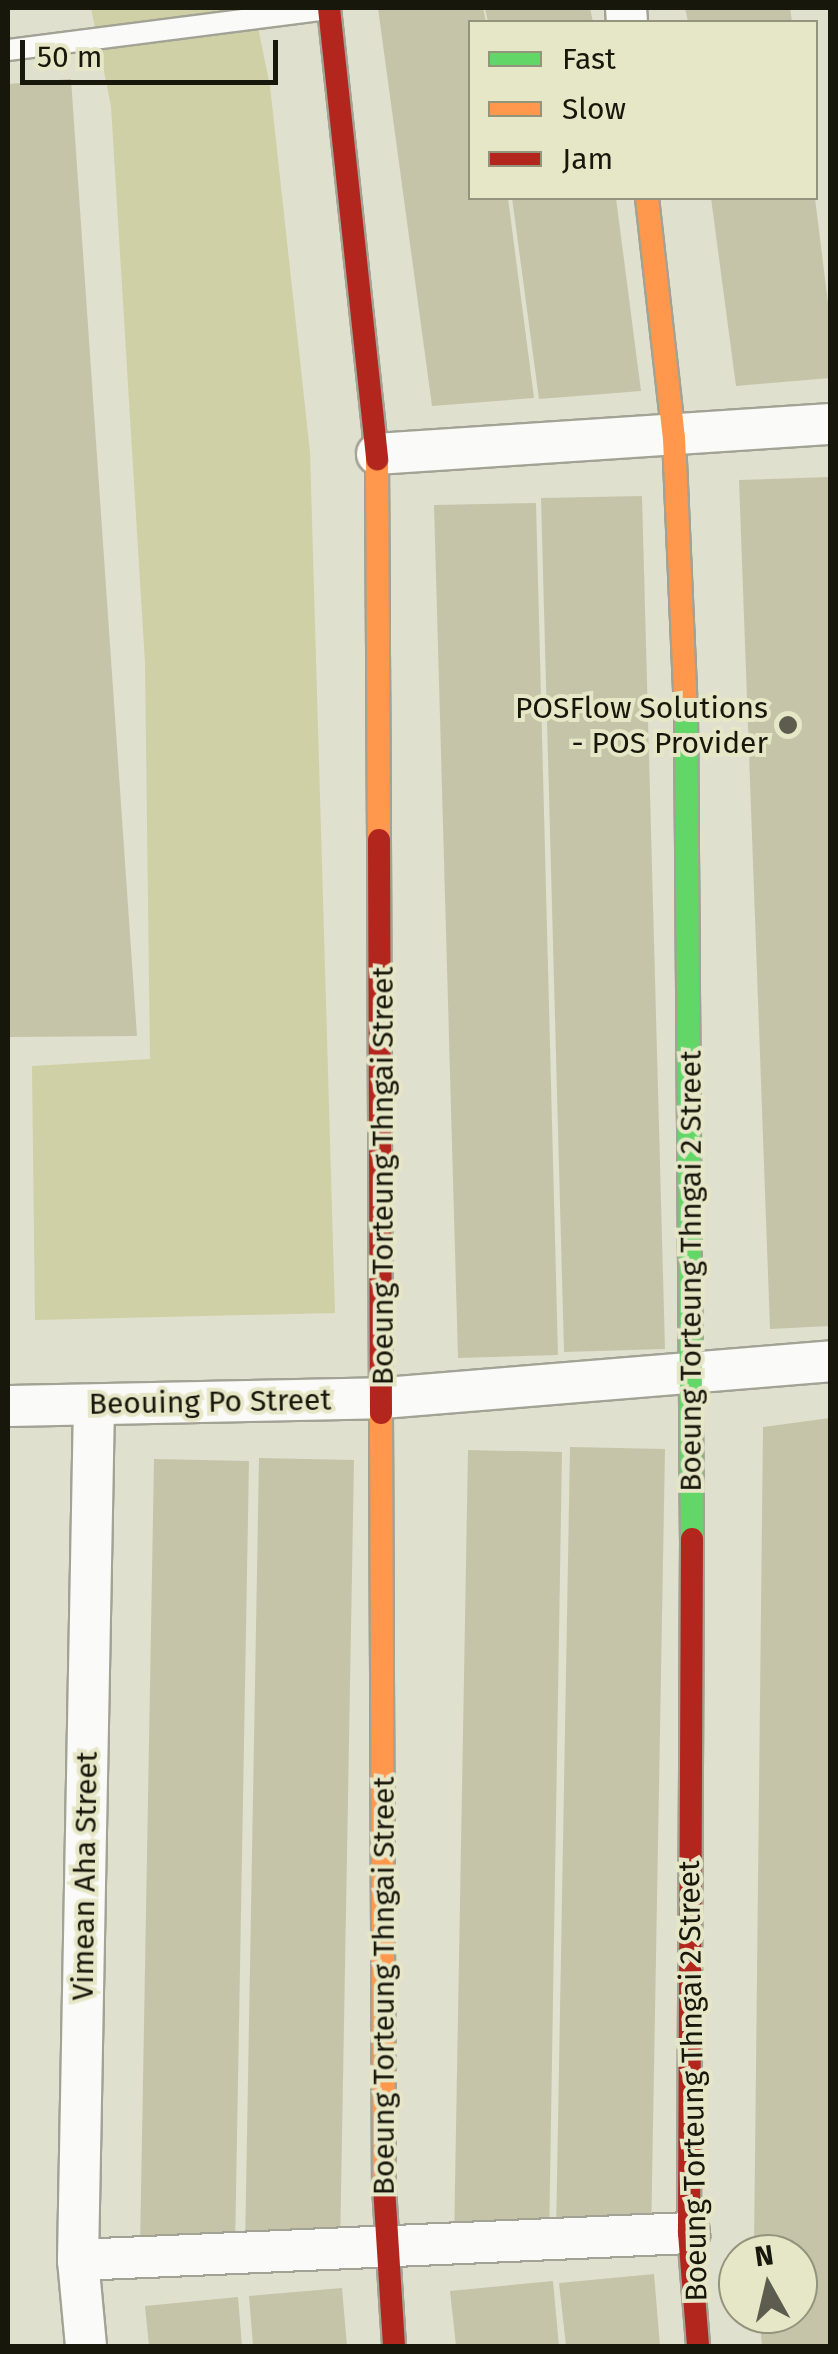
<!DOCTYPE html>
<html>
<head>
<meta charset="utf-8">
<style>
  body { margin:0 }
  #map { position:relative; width:838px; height:2354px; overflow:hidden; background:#dfe0ce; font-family:"Fira Sans",sans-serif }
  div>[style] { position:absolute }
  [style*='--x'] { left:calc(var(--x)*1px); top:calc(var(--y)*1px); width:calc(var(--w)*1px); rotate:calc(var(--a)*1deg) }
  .green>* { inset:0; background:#cfd0a6 }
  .building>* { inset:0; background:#c5c4a8 }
  .roads { filter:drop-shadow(2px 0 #a2a395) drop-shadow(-2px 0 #a2a395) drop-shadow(0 2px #a2a395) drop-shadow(0 -2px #a2a395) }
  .lane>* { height:20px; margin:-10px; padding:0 10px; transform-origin:10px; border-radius:10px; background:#fafaf8 }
  .street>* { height:40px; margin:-20px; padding:0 20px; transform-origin:20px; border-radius:20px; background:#fafaf8 }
  .fast>* { height:22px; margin:-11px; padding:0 11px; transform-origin:11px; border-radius:11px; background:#63d668 }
  .slow>* { height:22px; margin:-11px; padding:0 11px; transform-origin:11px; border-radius:11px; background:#ff974d }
  .jam>* { height:22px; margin:-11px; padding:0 11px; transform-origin:11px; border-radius:11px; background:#b3261e }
  .dots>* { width:28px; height:28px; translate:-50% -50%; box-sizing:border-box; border:5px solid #e6e7c7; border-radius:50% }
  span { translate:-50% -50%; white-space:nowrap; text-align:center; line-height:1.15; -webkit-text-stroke:8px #e6e7c7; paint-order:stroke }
  .poi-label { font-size:30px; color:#17170b }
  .right { translate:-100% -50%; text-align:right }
  .street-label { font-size:30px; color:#17170b }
  .frame { position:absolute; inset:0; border:10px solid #17170b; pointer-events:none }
  .legend { position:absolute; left:468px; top:20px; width:350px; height:180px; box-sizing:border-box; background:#e6e7c7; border:2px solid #93947c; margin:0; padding:12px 18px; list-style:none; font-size:30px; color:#17170b }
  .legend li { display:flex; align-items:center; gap:20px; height:50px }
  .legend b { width:50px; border:2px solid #93947c }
  .north { position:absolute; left:718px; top:2234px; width:100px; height:100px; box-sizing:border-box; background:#e6e7c7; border:2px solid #93947c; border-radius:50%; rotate:352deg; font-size:28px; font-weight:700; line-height:40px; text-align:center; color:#17170b }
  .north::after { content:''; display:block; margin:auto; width:35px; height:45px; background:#5d5d4f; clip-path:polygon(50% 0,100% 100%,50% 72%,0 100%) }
  .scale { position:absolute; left:20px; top:40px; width:258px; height:45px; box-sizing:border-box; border:5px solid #17170b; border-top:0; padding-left:12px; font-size:30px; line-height:35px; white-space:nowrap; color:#17170b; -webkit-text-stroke:8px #e6e7c7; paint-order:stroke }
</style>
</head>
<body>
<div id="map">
  <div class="green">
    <i style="clip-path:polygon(91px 8px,254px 8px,270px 86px,310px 452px,335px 1313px,35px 1320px,32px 1066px,150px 1059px,145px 663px,111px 106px)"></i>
  </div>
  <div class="building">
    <i style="clip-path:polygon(378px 8px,483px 8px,486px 22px,470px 22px,470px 198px,508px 198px,534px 398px,432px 406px)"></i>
    <i style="clip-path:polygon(485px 8px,590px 8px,593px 22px,488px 22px)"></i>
    <i style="clip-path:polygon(685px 8px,790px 8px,792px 22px,688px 22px)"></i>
    <i style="clip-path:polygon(71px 79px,137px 1036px,8px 1037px,8px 84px)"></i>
    <i style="clip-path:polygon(512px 198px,616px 198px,641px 391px,539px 399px)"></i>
    <i style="clip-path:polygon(711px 198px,815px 198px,830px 319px,830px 378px,736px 386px)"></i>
    <i style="clip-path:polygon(830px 477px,830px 1326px,770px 1329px,739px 480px)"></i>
    <i style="clip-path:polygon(642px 496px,665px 1349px,564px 1352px,541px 498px)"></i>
    <i style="clip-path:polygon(536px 503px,558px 1355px,458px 1358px,434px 505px)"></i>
    <i style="clip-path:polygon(830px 1418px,830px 2346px,762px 2346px,759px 2314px,798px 2314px,798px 2254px,754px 2250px,763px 1427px)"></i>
    <i style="clip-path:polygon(570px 1447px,665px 1449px,651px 2239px,556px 2237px)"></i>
    <i style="clip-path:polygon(468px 1450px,562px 1452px,549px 2242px,454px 2241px)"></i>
    <i style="clip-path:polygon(259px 1458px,354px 1460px,340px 2250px,245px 2248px)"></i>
    <i style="clip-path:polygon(154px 1459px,249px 1461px,235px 2251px,140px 2250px)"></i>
    <i style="clip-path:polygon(654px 2274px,660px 2346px,566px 2346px,559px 2283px)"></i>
    <i style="clip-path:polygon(553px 2281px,559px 2346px,456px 2346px,450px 2291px)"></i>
    <i style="clip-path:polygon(342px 2288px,347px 2346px,253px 2346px,249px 2296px)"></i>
    <i style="clip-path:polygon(238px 2297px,242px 2346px,149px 2346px,145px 2306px)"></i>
  </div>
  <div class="roads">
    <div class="lane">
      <i style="--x:8;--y:50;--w:322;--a:-7.3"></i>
    </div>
    <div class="street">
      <i style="--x:626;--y:8;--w:14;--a:86"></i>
      <i style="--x:377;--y:454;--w:454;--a:-3.8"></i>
      <i style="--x:8;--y:1406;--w:376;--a:-1.2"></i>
      <i style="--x:384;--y:1398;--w:448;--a:-4.7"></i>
      <i style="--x:78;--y:2260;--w:612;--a:-2.53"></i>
      <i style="--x:86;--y:2346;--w:86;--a:-95.3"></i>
      <i style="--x:78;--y:2260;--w:855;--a:-88.93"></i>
    </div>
    <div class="fast">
      <i style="--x:686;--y:709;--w:830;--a:89.59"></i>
    </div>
    <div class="slow">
      <i style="--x:647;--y:198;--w:242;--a:83.6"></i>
      <i style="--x:674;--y:438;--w:271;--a:87.5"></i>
      <i style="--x:377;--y:459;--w:381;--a:89.7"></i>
      <i style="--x:381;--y:1413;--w:774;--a:89.78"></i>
    </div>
    <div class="jam">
      <i style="--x:329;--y:8;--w:454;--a:83.9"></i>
      <i style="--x:379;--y:840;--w:573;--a:89.8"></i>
      <i style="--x:692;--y:1539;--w:694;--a:90.25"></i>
      <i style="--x:689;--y:2233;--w:113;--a:85.4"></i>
      <i style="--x:384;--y:2187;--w:159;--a:86.4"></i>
    </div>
  </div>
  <div class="dots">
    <i style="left:788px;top:725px;background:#5d5d4f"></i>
  </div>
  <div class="poi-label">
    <span class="right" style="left:768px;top:725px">POSFlow Solutions<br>- POS Provider</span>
  </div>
  <div class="street-label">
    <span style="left:383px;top:1176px;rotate:-90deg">Boeung Torteung Thngai Street</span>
    <span style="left:691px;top:1271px;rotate:-90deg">Boeung Torteung Thngai 2 Street</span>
    <span style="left:210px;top:1402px;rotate:-1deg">Beouing Po Street</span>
    <span style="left:85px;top:1876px;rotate:-89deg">Vimean Aha Street</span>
    <span style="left:384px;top:1986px;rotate:-90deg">Boeung Torteung Thngai Street</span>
    <span style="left:693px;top:2081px;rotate:-91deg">Boeung Torteung Thngai 2 Street</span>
  </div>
  <div class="frame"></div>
  <ul class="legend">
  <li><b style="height:12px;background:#63d668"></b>Fast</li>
  <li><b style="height:12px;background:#ff974d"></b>Slow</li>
  <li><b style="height:12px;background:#b3261e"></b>Jam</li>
  </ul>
  <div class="north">N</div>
  <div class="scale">50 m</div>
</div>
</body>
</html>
